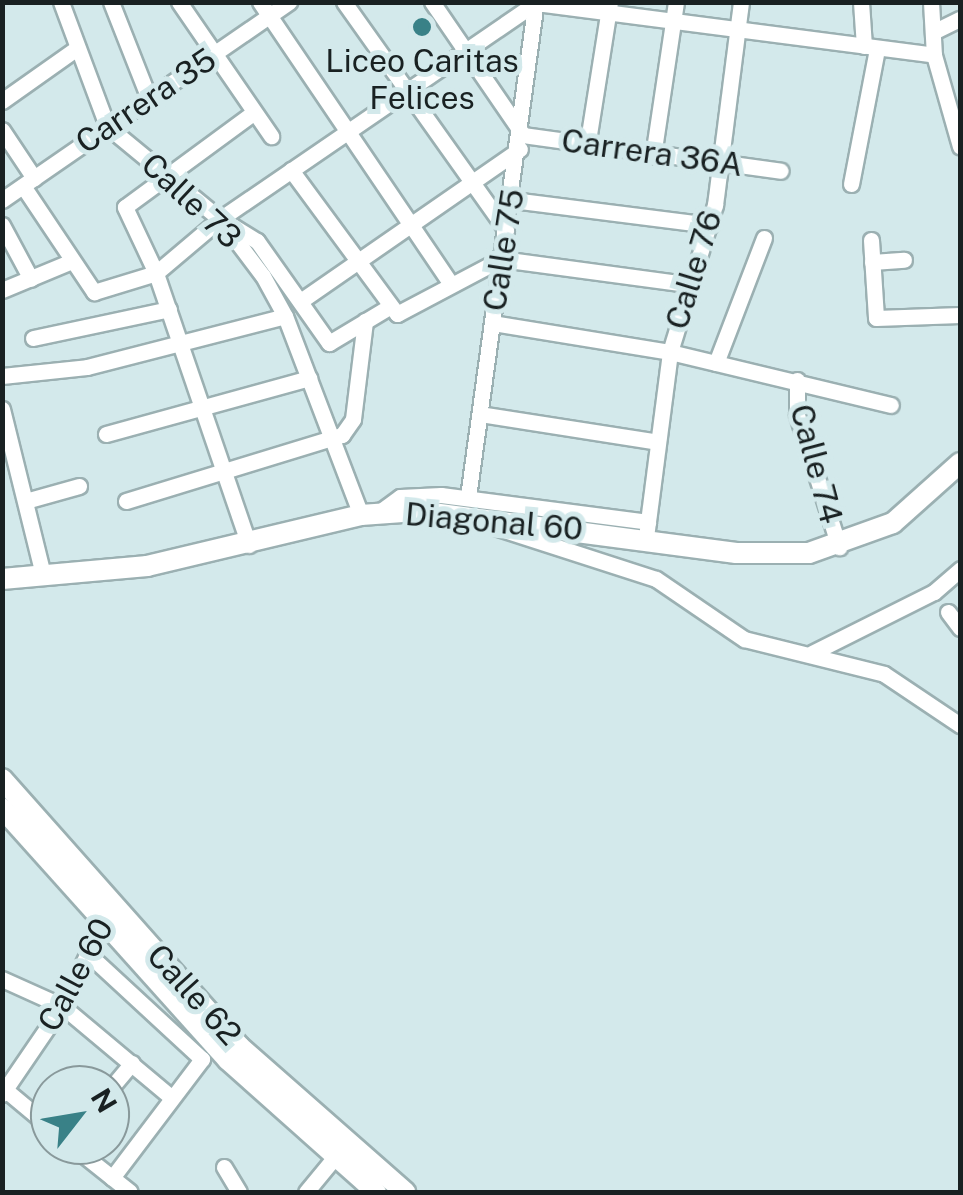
<!DOCTYPE html>
<html>
<head>
<meta charset="utf-8">
<style>
  body { margin:0 }
  #map { position:relative; width:963px; height:1195px; overflow:hidden; background:#d3e9eb; font-family:"Public Sans",sans-serif }
  div>[style] { position:absolute }
  [style*='--x'] { left:calc(var(--x)*1px); top:calc(var(--y)*1px); width:calc(var(--w)*1px); rotate:calc(var(--a)*1deg) }
  .roads { filter:drop-shadow(2px 0 #9bb0b2) drop-shadow(-2px 0 #9bb0b2) drop-shadow(0 2px #9bb0b2) drop-shadow(0 -2px #9bb0b2) }
  .minor>* { height:15px; margin:-7.5px; padding:0 7.5px; transform-origin:7.5px; border-radius:7.5px; background:#fff }
  .major>* { height:20px; margin:-10px; padding:0 10px; transform-origin:10px; border-radius:10px; background:#fff }
  .dots>* { width:28px; height:28px; translate:-50% -50%; box-sizing:border-box; border:5px solid #d3e9eb; border-radius:50% }
  span { translate:-50% -50%; white-space:nowrap; text-align:center; line-height:1.15; -webkit-text-stroke:10px #d3e9eb; paint-order:stroke }
  .poi-label { font-size:32px; color:#192122 }
  .street-label { font-size:32px; color:#192122 }
  .frame { position:absolute; inset:0; border:5px solid #192122; pointer-events:none }
  .north { position:absolute; left:30px; top:1065px; width:100px; height:100px; box-sizing:border-box; background:#d3e9eb; border:2px solid #89999b; border-radius:50%; rotate:59deg; font-size:28px; font-weight:700; line-height:40px; text-align:center; color:#192122 }
  .north::after { content:''; display:block; margin:auto; width:35px; height:45px; background:#398187; clip-path:polygon(50% 0,100% 100%,50% 72%,0 100%) }
</style>
</head>
<body>
<div id="map">
  <div class="roads">
    <div class="minor">
      <i style="--x:61;--y:2;--w:132;--a:69.6"></i>
      <i style="--x:107;--y:126;--w:146;--a:39.5"></i>
      <i style="--x:220;--y:219;--w:71;--a:53"></i>
      <i style="--x:263;--y:276;--w:46;--a:61.2"></i>
      <i style="--x:285;--y:316;--w:213;--a:69.1"></i>
      <i style="--x:111;--y:2;--w:101;--a:68.5"></i>
      <i style="--x:179;--y:2;--w:163;--a:55.5"></i>
      <i style="--x:260;--y:2;--w:339;--a:55.9"></i>
      <i style="--x:344;--y:2;--w:280;--a:54.6"></i>
      <i style="--x:432;--y:2;--w:161;--a:55.6"></i>
      <i style="--x:523;--y:135;--w:260;--a:7.9"></i>
      <i style="--x:861;--y:2;--w:44;--a:86.1"></i>
      <i style="--x:931;--y:2;--w:53;--a:86.8"></i>
      <i style="--x:934;--y:55;--w:95;--a:74.1"></i>
      <i style="--x:933;--y:32;--w:30;--a:-26"></i>
      <i style="--x:2;--y:101;--w:92;--a:-35.2"></i>
      <i style="--x:2;--y:130;--w:58;--a:56.3"></i>
      <i style="--x:587;--y:147;--w:147;--a:-81"></i>
      <i style="--x:653;--y:156;--w:156;--a:-81.5"></i>
      <i style="--x:291;--y:170;--w:179;--a:53.6"></i>
      <i style="--x:397;--y:314;--w:118;--a:-27.9"></i>
      <i style="--x:501;--y:259;--w:188;--a:7.7"></i>
      <i style="--x:851;--y:184;--w:137;--a:-79.1"></i>
      <i style="--x:23;--y:186;--w:128;--a:56.2"></i>
      <i style="--x:94;--y:292;--w:65;--a:-17"></i>
      <i style="--x:156;--y:273;--w:84;--a:-40.2"></i>
      <i style="--x:220;--y:219;--w:383;--a:-34.4"></i>
      <i style="--x:536;--y:3;--w:401;--a:7.4"></i>
      <i style="--x:2;--y:200;--w:349;--a:-34.6"></i>
      <i style="--x:512;--y:200;--w:200;--a:7.2"></i>
      <i style="--x:223;--y:220;--w:40;--a:32"></i>
      <i style="--x:257;--y:241;--w:125;--a:54.8"></i>
      <i style="--x:329;--y:343;--w:70;--a:-31"></i>
      <i style="--x:2;--y:225;--w:61;--a:61.8"></i>
      <i style="--x:871;--y:240;--w:78;--a:86.3"></i>
      <i style="--x:876;--y:318;--w:84;--a:-2"></i>
      <i style="--x:872;--y:262;--w:32;--a:-4"></i>
      <i style="--x:2;--y:290;--w:76;--a:-22.5"></i>
      <i style="--x:302;--y:300;--w:265;--a:-34.7"></i>
      <i style="--x:493;--y:323;--w:179;--a:9.3"></i>
      <i style="--x:670;--y:352;--w:227;--a:13.5"></i>
      <i style="--x:33;--y:338;--w:139;--a:-12"></i>
      <i style="--x:716;--y:363;--w:134;--a:-69"></i>
      <i style="--x:2;--y:376;--w:85;--a:-6"></i>
      <i style="--x:87;--y:367;--w:204;--a:-14.4"></i>
      <i style="--x:797;--y:380;--w:35;--a:90"></i>
      <i style="--x:797;--y:415;--w:139;--a:72.3"></i>
      <i style="--x:2;--y:409;--w:171;--a:76.1"></i>
      <i style="--x:480;--y:414;--w:180;--a:8.9"></i>
      <i style="--x:106;--y:434;--w:211;--a:-15.4"></i>
      <i style="--x:468;--y:497;--w:500;--a:-82.2"></i>
      <i style="--x:29;--y:500;--w:52;--a:-15.6"></i>
      <i style="--x:126;--y:501;--w:226;--a:-17"></i>
      <i style="--x:342;--y:435;--w:19;--a:-55"></i>
      <i style="--x:353;--y:419;--w:99;--a:-83"></i>
      <i style="--x:378;--y:513;--w:27;--a:-36"></i>
      <i style="--x:400;--y:497;--w:41;--a:-2.8"></i>
      <i style="--x:441;--y:495;--w:209;--a:7.4"></i>
      <i style="--x:492;--y:526;--w:172;--a:17.9"></i>
      <i style="--x:656;--y:579;--w:107;--a:34.3"></i>
      <i style="--x:744;--y:639;--w:144;--a:14"></i>
      <i style="--x:884;--y:674;--w:92;--a:33.9"></i>
      <i style="--x:646;--y:537;--w:187;--a:-82.6"></i>
      <i style="--x:670;--y:352;--w:154;--a:-73"></i>
      <i style="--x:715;--y:205;--w:205;--a:-82.7"></i>
      <i style="--x:249;--y:545;--w:287;--a:-108.9"></i>
      <i style="--x:156;--y:273;--w:73;--a:-115.2"></i>
      <i style="--x:125;--y:207;--w:159;--a:-36.3"></i>
      <i style="--x:948;--y:612;--w:20;--a:53"></i>
      <i style="--x:812;--y:653;--w:136;--a:-26.6"></i>
      <i style="--x:934;--y:592;--w:35;--a:-41"></i>
      <i style="--x:86;--y:952;--w:158;--a:42.7"></i>
      <i style="--x:202;--y:1059;--w:149;--a:127.1"></i>
      <i style="--x:2;--y:979;--w:66;--a:24.2"></i>
      <i style="--x:62;--y:1006;--w:143;--a:39.9"></i>
      <i style="--x:2;--y:1087;--w:62;--a:39.8"></i>
      <i style="--x:110;--y:1089;--w:34;--a:-50"></i>
      <i style="--x:2;--y:1094;--w:107;--a:-55.7"></i>
      <i style="--x:62;--y:1006;--w:105;--a:-63.9"></i>
      <i style="--x:71;--y:1145;--w:75;--a:38.5"></i>
      <i style="--x:224;--y:1167;--w:29;--a:59"></i>
      <i style="--x:306;--y:1192;--w:45;--a:-50.4"></i>
    </div>
    <div class="major">
      <i style="--x:2;--y:579;--w:146;--a:-5.1"></i>
      <i style="--x:147;--y:566;--w:220;--a:-13.4"></i>
      <i style="--x:361;--y:515;--w:56;--a:-4.1"></i>
      <i style="--x:417;--y:511;--w:322;--a:7.5"></i>
      <i style="--x:736;--y:553;--w:73;--a:0"></i>
      <i style="--x:809;--y:553;--w:89;--a:-19.7"></i>
      <i style="--x:893;--y:523;--w:90;--a:-41.8"></i>
      <i style="--x:2;--y:779;--w:358;--a:48.4"></i>
      <i style="--x:240;--y:1047;--w:220;--a:41.3"></i>
      <i style="--x:2;--y:808;--w:338;--a:48.1"></i>
      <i style="--x:228;--y:1060;--w:198;--a:41.7"></i>
    </div>
  </div>
  <div class="dots">
    <i style="left:422px;top:27px;background:#398187"></i>
  </div>
  <div class="poi-label">
    <span style="left:422px;top:80px">Liceo Caritas<br>Felices</span>
  </div>
  <div class="street-label">
    <span style="left:146px;top:101px;rotate:-34deg">Carrera 35</span>
    <span style="left:652px;top:153px;rotate:8deg">Carrera 36A</span>
    <span style="left:191px;top:201px;rotate:43deg">Calle 73</span>
    <span style="left:504px;top:250px;rotate:-81deg">Calle 75</span>
    <span style="left:694px;top:270px;rotate:-73deg">Calle 76</span>
    <span style="left:816px;top:464px;rotate:75deg">Calle 74</span>
    <span style="left:494px;top:522px;rotate:5deg">Diagonal 60</span>
    <span style="left:76px;top:975px;rotate:-62deg">Calle 60</span>
    <span style="left:194px;top:995px;rotate:48deg">Calle 62</span>
  </div>
  <div class="frame"></div>
  <div class="north">N</div>
</div>
</body>
</html>
